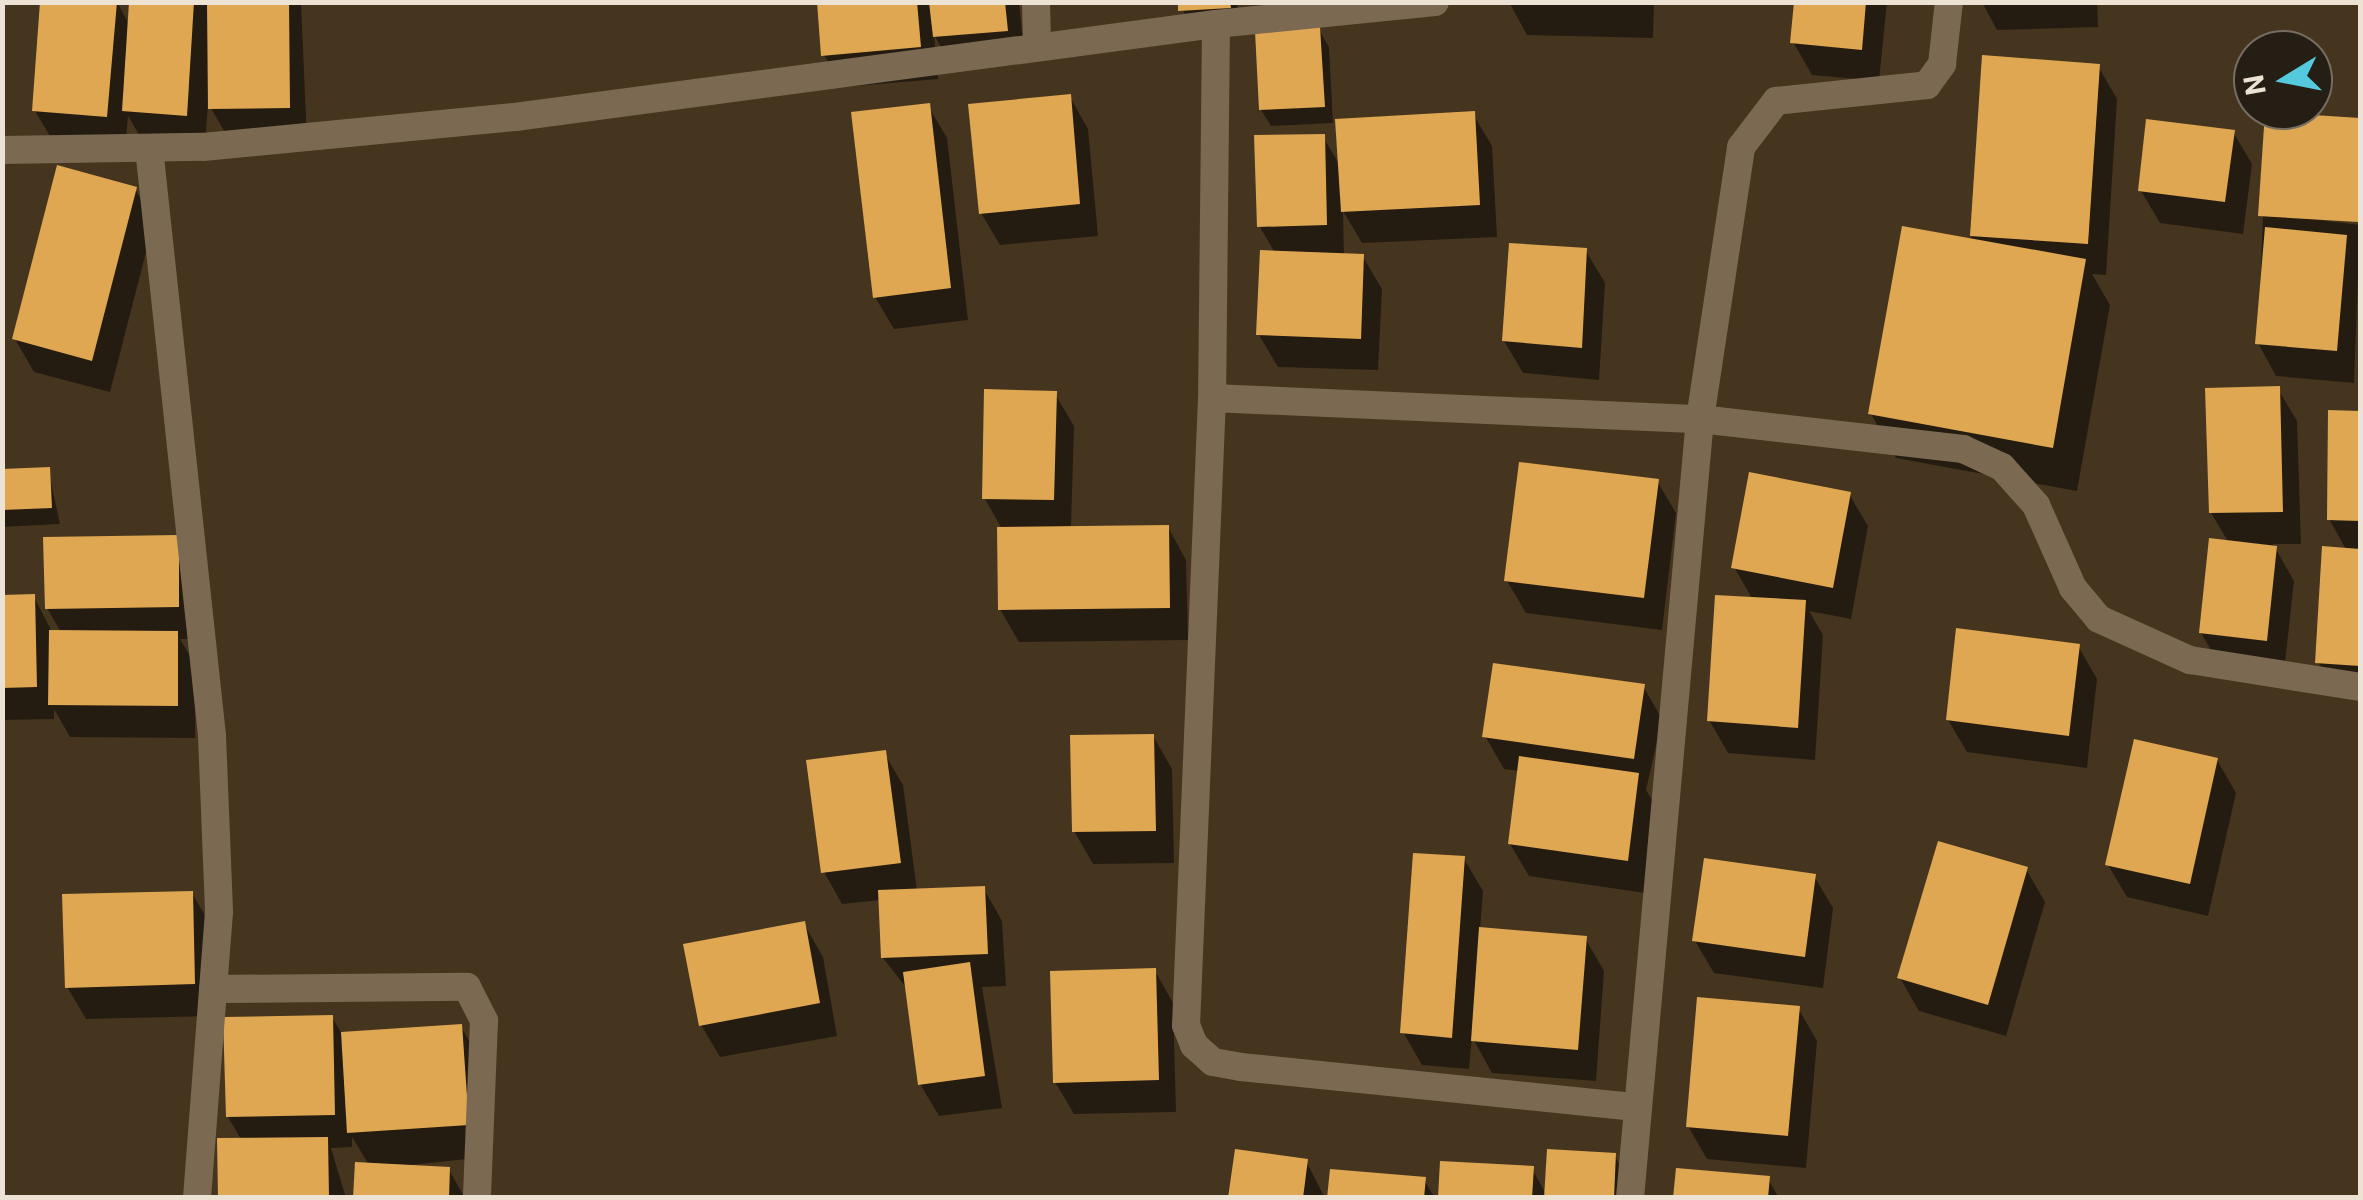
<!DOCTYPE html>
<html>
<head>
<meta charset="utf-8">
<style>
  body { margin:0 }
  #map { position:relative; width:2363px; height:1200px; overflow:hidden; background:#45351e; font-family:Roboto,sans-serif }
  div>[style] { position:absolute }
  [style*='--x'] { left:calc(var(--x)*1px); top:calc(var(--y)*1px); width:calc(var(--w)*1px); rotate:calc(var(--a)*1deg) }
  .shadow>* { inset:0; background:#0007 }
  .building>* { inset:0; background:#e0a752 }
  .minor>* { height:28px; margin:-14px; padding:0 14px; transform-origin:14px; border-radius:14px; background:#7b6a51 }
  span { translate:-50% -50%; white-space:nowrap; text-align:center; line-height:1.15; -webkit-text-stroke:10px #251e14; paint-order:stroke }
  .frame { position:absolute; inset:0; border:5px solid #ede3d5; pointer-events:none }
  .north { position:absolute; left:2233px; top:30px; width:100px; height:100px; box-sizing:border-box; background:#251e14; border:2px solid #756d61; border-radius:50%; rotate:260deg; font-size:28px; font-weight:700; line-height:40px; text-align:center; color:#ede3d5 }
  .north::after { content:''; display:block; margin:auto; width:35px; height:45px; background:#55cadf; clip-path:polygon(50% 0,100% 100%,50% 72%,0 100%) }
</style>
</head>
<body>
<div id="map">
  <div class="shadow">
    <i style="clip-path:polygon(117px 2px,130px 26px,132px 2px,301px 2px,307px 140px,230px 141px,208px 103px,205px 148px,144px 143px,128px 116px,125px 149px,54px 143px,35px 111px)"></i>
    <i style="clip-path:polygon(819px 2px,1019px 2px,1025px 63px,954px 69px,934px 35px,938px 79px,843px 87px,824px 55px)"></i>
    <i style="clip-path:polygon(1180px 2px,1237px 2px,1239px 24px,1190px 27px)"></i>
    <i style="clip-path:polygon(1509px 2px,1654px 2px,1653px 38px,1527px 35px)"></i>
    <i style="clip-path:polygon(1797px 2px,1887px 2px,1879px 81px,1812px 75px,1793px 42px)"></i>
    <i style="clip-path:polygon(1982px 2px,2097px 2px,2098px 27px,1997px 30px)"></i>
    <i style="clip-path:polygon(1319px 30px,1329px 47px,1333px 123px,1271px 126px,1261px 110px)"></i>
    <i style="clip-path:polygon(2098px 66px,2117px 99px,2106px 275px,2092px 274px,2110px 305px,2077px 491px,1896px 458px,1871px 414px,1972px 235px)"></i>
    <i style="clip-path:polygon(1070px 97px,1088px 129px,1098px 236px,1000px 245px,981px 213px)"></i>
    <i style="clip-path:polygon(928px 106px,947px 138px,968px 320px,894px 329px,875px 297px)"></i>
    <i style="clip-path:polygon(1473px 114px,1492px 146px,1497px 237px,1362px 243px,1343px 211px,1344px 256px,1363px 257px,1382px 289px,1378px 370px,1278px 367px,1259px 335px,1275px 253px,1260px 227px,1323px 137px,1341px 167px)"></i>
    <i style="clip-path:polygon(2267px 114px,2360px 120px,2360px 220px,2278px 215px,2360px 225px,2354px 383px,2276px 376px,2258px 343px)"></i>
    <i style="clip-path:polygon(2233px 132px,2252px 164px,2243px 234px,2160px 223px,2141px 191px)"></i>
    <i style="clip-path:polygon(135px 189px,154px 221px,110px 392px,34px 372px,15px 339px)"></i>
    <i style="clip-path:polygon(1586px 251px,1605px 283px,1599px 380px,1523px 373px,1504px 341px)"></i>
    <i style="clip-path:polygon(2278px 389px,2297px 421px,2301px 544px,2273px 544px,2294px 581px,2284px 672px,2220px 665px,2201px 633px,2229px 543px,2211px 513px)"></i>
    <i style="clip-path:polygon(1055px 394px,1074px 426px,1071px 528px,1168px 527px,1186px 560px,1188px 640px,1019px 642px,1000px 609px,1002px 529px,985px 499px)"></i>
    <i style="clip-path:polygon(2331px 412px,2360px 413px,2360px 696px,2336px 695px,2318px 662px,2347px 551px,2329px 519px)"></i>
    <i style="clip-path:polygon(48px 469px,60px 524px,2px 527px,2px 472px)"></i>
    <i style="clip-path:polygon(1657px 481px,1676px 513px,1662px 630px,1526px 613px,1507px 581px)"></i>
    <i style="clip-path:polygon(1849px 494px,1868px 526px,1851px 619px,1809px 611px,1823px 635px,1815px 760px,1728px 753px,1709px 720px,1753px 600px,1734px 567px)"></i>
    <i style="clip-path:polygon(177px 537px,196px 639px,180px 639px,196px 666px,195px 738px,70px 737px,54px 709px,54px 719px,2px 720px,2px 597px,34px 597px,52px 632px,61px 632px,47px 608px)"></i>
    <i style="clip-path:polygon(2078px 646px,2097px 679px,2087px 768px,1967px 752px,1948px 720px)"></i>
    <i style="clip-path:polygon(1643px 686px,1662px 719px,1646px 790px,1657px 808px,1645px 893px,1529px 876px,1510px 844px,1520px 771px,1504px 769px,1485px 736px)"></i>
    <i style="clip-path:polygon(1153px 736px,1172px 769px,1174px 863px,1093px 864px,1074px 831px)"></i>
    <i style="clip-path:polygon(884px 753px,903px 785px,917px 891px,984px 889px,1002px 921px,1006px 986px,982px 987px,1002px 1108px,939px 1116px,920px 1084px,908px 990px,883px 958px,881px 900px,842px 904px,824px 872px)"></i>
    <i style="clip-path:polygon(2217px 760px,2236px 793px,2208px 916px,2127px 897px,2108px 865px)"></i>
    <i style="clip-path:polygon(1464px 859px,1483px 891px,1480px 930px,1585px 938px,1604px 971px,1596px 1081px,1492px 1073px,1472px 1037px,1469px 1069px,1422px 1065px,1403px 1032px)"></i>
    <i style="clip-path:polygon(2026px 869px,2045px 902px,2006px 1036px,1919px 1011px,1900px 978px)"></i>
    <i style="clip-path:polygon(1814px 876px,1833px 908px,1823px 988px,1714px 973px,1695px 941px)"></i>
    <i style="clip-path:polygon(192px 893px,211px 926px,212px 1016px,86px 1019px,67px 987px)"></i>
    <i style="clip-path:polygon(804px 924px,823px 957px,837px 1036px,720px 1057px,701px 1025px)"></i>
    <i style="clip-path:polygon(1155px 971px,1173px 1003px,1176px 1112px,1074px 1114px,1055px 1082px)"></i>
    <i style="clip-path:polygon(1798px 1008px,1817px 1041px,1806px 1168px,1707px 1159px,1688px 1126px)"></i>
    <i style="clip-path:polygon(332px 1017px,342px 1034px,461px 1027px,480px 1059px,486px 1157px,391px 1167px,449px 1170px,465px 1198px,356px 1198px,369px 1165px,352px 1137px,352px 1147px,331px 1148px,346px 1198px,220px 1198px,242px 1141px,228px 1117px)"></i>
    <i style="clip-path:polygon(1615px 1155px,1633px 1198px,1441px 1198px,1532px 1169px,1546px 1194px)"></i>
    <i style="clip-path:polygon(1306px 1161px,1325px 1198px,1231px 1198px)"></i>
    <i style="clip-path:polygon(1768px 1179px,1779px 1198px,1676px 1198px)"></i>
    <i style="clip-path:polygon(1424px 1180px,1435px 1198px,1330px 1198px)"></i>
  </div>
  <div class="building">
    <i style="clip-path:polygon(40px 2px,117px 2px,107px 117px,32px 111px)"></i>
    <i style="clip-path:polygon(129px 2px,194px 2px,187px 116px,122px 111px)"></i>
    <i style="clip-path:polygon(207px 2px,289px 2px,290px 108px,208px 109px)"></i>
    <i style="clip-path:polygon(817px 2px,917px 2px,921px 47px,821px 56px)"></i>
    <i style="clip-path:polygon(929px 2px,1005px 2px,1008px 31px,933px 37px)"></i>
    <i style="clip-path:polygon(1178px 2px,1230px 2px,1231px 8px,1178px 11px)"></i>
    <i style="clip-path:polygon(1794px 2px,1866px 2px,1862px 50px,1790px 43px)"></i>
    <i style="clip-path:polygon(1320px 27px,1325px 107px,1259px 110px,1255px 31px)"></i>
    <i style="clip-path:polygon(1982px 55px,2100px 64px,2088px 244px,1970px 236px)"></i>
    <i style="clip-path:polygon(1071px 94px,1080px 204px,979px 214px,968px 104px)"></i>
    <i style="clip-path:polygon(930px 103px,951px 288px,873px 298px,851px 112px)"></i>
    <i style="clip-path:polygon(1475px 111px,1480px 205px,1341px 212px,1335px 119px)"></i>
    <i style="clip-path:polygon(2265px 112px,2360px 118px,2358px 222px,2258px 216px)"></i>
    <i style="clip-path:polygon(2146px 119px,2235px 130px,2225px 202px,2138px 191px)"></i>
    <i style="clip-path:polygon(1325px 134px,1327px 225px,1257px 227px,1254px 135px)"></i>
    <i style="clip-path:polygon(57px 165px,137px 187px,92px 361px,12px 339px)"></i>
    <i style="clip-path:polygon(1902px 226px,2086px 259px,2053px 448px,1868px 414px)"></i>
    <i style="clip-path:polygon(2265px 227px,2347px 235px,2337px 351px,2255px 344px)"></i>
    <i style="clip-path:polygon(1509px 243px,1587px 248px,1582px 348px,1502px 341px)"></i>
    <i style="clip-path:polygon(1260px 250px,1364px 254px,1361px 339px,1256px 335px)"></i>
    <i style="clip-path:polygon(2280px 386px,2283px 512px,2209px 513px,2205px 388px)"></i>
    <i style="clip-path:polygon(984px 389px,1057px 391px,1054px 500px,982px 499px)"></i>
    <i style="clip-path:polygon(2328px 410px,2360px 411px,2360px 521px,2327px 520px)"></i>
    <i style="clip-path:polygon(1519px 462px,1659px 479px,1644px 598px,1504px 581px)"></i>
    <i style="clip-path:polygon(50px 467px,52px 508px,2px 510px,2px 469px)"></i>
    <i style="clip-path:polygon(1749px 472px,1851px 492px,1833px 588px,1731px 568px)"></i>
    <i style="clip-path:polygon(1169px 525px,1170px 608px,998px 610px,997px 527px)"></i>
    <i style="clip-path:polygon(179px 535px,179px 607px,45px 609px,43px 537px)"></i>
    <i style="clip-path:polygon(2209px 538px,2277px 546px,2267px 641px,2199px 633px)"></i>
    <i style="clip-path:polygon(2322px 546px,2360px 549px,2360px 666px,2315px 663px)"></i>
    <i style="clip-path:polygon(35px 594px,37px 687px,2px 688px,2px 595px)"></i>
    <i style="clip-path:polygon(1715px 595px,1806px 600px,1798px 728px,1707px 721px)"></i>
    <i style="clip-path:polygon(1956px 628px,2080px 644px,2069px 736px,1946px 720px)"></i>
    <i style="clip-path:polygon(49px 630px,178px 631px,178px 706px,48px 705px)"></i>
    <i style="clip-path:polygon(1493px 663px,1645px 684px,1634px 759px,1482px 737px)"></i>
    <i style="clip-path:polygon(1154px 734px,1156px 831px,1072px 832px,1070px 735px)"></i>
    <i style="clip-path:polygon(2134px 739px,2218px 758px,2190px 884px,2105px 865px)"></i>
    <i style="clip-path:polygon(886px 750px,901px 863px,821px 873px,806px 760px)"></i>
    <i style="clip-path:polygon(1519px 756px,1639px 773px,1628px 861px,1508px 844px)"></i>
    <i style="clip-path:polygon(1938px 841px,2028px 867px,1988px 1005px,1897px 978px)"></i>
    <i style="clip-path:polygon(1413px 853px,1465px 856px,1452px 1038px,1400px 1033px)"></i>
    <i style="clip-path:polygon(1704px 858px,1816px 874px,1805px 957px,1692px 941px)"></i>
    <i style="clip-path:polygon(985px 886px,988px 954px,881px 958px,878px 890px)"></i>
    <i style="clip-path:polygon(193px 891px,195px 984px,65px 988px,62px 894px)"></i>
    <i style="clip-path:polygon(805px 921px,820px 1003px,699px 1026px,683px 944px)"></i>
    <i style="clip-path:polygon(1479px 927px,1587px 936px,1578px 1050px,1471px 1041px)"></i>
    <i style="clip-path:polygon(970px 962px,985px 1076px,918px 1085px,903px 972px)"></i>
    <i style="clip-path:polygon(1156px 968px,1159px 1080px,1053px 1083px,1050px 971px)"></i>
    <i style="clip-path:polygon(1697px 997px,1800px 1006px,1788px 1136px,1686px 1127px)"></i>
    <i style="clip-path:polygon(333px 1015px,335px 1115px,226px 1117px,223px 1017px)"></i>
    <i style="clip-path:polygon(462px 1024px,469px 1125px,347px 1133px,341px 1032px)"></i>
    <i style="clip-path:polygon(328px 1137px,329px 1198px,218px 1198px,217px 1138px)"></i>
    <i style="clip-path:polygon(1235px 1149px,1308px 1159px,1303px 1198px,1228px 1198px)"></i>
    <i style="clip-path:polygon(1547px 1149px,1616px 1153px,1614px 1198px,1544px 1198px)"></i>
    <i style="clip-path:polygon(1440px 1161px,1534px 1166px,1532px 1198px,1438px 1198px)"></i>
    <i style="clip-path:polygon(355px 1162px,450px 1167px,449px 1198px,353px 1198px)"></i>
    <i style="clip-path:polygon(1676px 1168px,1770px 1176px,1768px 1198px,1673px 1198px)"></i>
    <i style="clip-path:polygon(1330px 1169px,1426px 1177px,1424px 1198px,1327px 1198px)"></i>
  </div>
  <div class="minor">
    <i style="--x:1036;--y:2;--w:41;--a:88.6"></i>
    <i style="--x:1216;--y:24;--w:220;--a:-5.7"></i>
    <i style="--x:149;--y:148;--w:591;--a:83.88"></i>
    <i style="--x:212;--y:736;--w:176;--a:87.7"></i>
    <i style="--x:219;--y:912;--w:287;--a:94.4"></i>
    <i style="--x:2;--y:150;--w:201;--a:-0.9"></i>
    <i style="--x:203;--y:147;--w:313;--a:-5.5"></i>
    <i style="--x:515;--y:117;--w:707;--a:-7.56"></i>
    <i style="--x:1216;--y:24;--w:374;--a:90.6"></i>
    <i style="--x:1212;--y:398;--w:488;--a:2.5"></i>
    <i style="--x:1700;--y:419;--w:265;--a:6.5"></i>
    <i style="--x:1963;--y:449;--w:43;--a:24.8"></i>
    <i style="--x:2002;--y:467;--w:51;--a:48.2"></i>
    <i style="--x:2036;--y:505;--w:91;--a:66"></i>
    <i style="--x:2073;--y:588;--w:40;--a:50"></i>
    <i style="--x:2099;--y:619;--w:100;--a:24.3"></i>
    <i style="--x:2190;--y:660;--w:172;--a:9"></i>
    <i style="--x:1212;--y:398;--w:628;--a:92.37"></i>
    <i style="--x:1186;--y:1025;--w:22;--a:68"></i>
    <i style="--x:1194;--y:1045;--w:25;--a:42"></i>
    <i style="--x:1213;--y:1062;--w:28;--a:10"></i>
    <i style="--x:1241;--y:1067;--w:399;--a:5.8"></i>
    <i style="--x:213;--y:989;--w:254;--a:-0.5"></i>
    <i style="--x:467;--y:987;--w:38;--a:63"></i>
    <i style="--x:484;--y:1021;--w:177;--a:92.3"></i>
    <i style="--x:1630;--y:1198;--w:782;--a:-84.87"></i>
    <i style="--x:1700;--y:419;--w:275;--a:-81.4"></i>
    <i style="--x:1741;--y:147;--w:58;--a:-52.7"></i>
    <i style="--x:1776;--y:101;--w:152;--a:-6"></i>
    <i style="--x:1927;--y:85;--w:26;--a:-54"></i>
    <i style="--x:1942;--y:64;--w:62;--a:-83.6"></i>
  </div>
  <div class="frame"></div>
  <div class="north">N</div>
</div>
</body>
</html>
